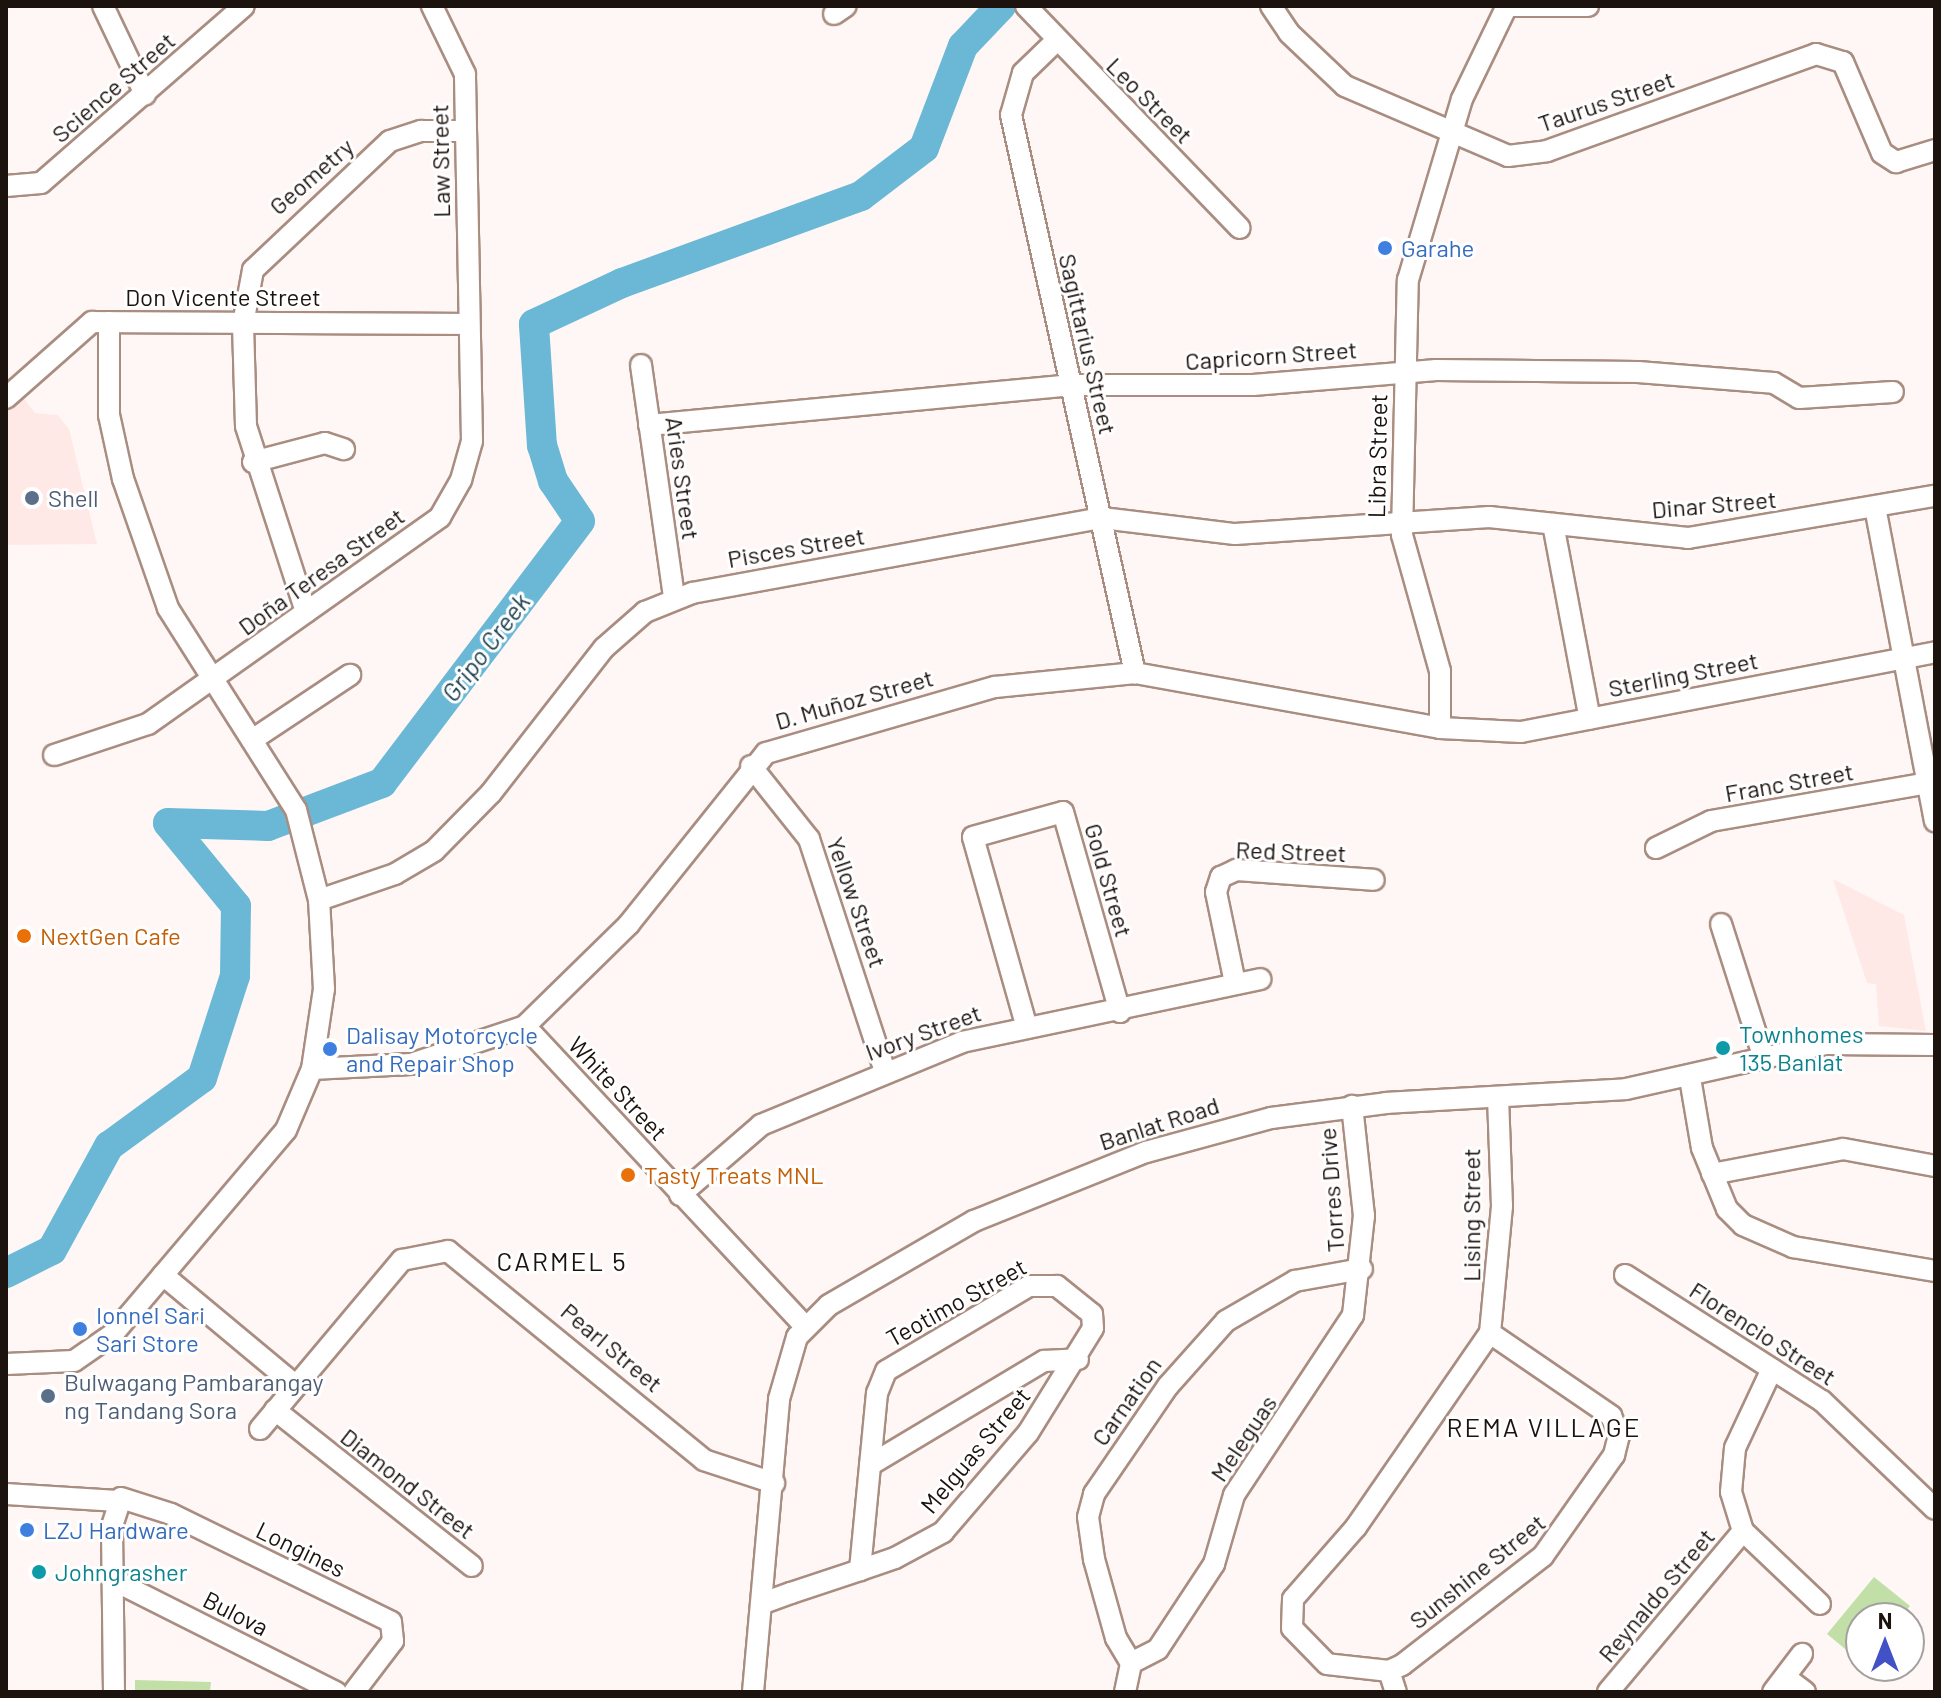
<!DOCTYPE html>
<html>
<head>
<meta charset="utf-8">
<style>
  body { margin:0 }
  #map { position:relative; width:1941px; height:1698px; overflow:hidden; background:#fef7f5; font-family:Barlow,sans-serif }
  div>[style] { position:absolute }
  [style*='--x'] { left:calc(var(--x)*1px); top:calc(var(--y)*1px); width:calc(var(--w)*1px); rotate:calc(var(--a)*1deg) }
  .commercial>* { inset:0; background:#ffe9e7 }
  .green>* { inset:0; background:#c1dfa6 }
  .river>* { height:30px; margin:-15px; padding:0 15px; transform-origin:15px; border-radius:15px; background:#6ab8d6 }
  .roads { filter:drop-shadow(2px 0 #a98d81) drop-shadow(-2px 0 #a98d81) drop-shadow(0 2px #a98d81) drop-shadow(0 -2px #a98d81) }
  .minor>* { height:20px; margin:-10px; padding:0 10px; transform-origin:10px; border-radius:10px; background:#fff }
  .dots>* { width:22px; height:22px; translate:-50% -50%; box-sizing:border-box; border:4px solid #fff; border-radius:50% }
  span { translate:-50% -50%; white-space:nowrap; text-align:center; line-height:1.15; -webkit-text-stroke:6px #fff; paint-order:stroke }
  .street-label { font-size:24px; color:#1c120e }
  .shop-label { font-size:24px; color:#366cbe }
  .left { translate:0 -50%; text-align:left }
  .service-label { font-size:24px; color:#4e5e75 }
  .food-label { font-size:24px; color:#c56008 }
  .culture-label { font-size:24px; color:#0d838f }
  .water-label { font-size:26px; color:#1f4250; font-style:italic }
  .neighbourhood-label { font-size:26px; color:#1c120e; letter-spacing:2px }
  .frame { position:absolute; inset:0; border:8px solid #1c120e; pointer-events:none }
  .north { position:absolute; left:1845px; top:1602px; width:80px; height:80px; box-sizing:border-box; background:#fff; border:2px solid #a4a09f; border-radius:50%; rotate:0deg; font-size:22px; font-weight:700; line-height:32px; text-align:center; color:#1c120e }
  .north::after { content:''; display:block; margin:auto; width:28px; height:36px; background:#4351c6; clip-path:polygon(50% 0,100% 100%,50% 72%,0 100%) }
</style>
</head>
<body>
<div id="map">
  <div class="commercial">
    <i style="clip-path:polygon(19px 392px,35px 413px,58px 415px,69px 429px,97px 544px,6px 545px,6px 403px)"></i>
    <i style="clip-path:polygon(1833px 879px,1904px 915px,1926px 1031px,1879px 1026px,1876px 984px,1867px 983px)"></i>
  </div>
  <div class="green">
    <i style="clip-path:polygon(1874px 1577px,1910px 1606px,1900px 1618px,1861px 1618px,1861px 1662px,1827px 1634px)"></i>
    <i style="clip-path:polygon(135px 1680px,211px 1682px,210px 1692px,135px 1692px)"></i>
  </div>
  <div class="river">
    <i style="--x:6;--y:1273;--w:51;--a:-26.6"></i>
    <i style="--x:52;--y:1250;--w:119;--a:-61.3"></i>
    <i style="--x:109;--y:1146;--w:115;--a:-36.2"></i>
    <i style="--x:202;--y:1078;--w:107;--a:-72.1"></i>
    <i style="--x:235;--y:976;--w:70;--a:-89.2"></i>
    <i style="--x:236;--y:906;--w:107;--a:-129.3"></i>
    <i style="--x:168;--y:823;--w:100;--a:1.7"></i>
    <i style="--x:268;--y:826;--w:122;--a:-20.7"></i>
    <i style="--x:382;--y:783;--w:328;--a:-52.9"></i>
    <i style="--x:580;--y:521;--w:48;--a:-124"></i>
    <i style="--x:553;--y:481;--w:37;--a:-107"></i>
    <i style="--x:542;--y:446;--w:122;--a:-93.8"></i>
    <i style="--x:534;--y:324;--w:97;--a:-25"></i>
    <i style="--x:622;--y:283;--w:254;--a:-20"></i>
    <i style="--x:861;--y:196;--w:79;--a:-37.3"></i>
    <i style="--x:924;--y:148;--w:109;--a:-69.1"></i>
    <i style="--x:963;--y:46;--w:55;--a:-46.5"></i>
  </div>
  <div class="roads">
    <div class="minor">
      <i style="--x:103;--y:6;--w:98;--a:64.5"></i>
      <i style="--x:1026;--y:6;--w:308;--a:46.1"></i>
      <i style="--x:1271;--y:6;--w:32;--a:56"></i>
      <i style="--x:1289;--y:33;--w:77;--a:43.4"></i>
      <i style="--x:1345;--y:86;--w:177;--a:23.2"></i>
      <i style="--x:1508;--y:156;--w:39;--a:-7"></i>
      <i style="--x:1547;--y:151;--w:286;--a:-19.8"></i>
      <i style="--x:1816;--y:54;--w:28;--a:17"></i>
      <i style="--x:1843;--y:62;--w:99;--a:66.8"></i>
      <i style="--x:1882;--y:153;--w:17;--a:33"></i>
      <i style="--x:1896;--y:162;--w:41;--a:-17.1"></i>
      <i style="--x:1507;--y:6;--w:81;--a:0"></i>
      <i style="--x:834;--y:14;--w:14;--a:-34"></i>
      <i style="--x:1056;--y:41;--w:46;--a:135.9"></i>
      <i style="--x:1023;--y:73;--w:44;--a:105.9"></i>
      <i style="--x:1011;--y:115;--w:572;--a:77.47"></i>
      <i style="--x:6;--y:186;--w:35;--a:-5"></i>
      <i style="--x:41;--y:183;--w:269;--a:-41.1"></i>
      <i style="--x:641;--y:365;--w:235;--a:81.9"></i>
      <i style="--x:6;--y:398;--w:115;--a:-41.5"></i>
      <i style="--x:92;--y:322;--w:375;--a:0.3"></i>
      <i style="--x:649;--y:425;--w:423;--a:-5.4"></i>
      <i style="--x:1070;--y:385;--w:183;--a:0"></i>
      <i style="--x:1253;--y:385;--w:184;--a:-4.7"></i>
      <i style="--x:1436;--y:370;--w:202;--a:0.6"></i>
      <i style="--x:1638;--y:372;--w:136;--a:4.6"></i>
      <i style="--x:1774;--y:383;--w:29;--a:31"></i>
      <i style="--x:1799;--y:398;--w:94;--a:-3.7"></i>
      <i style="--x:253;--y:462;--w:74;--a:-14.8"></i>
      <i style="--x:325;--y:443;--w:20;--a:18"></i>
      <i style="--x:1875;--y:507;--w:320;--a:79.2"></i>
      <i style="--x:1553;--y:524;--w:198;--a:79.3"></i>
      <i style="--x:306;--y:612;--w:195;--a:-107.9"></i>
      <i style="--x:246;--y:426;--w:102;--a:-91.7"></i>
      <i style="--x:243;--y:324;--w:55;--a:-79.5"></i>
      <i style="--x:253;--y:270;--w:188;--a:-43.3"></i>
      <i style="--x:390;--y:141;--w:33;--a:-18"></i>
      <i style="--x:421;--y:131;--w:45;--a:0"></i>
      <i style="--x:1440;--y:728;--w:57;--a:-90"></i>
      <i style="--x:1440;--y:671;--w:141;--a:-105.6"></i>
      <i style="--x:1402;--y:535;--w:255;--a:-88.7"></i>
      <i style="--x:1408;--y:280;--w:189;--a:-73.4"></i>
      <i style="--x:1462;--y:99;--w:103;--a:-64.2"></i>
      <i style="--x:252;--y:740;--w:118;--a:-33.6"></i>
      <i style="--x:54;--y:755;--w:99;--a:-18.3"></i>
      <i style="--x:148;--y:724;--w:358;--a:-35.3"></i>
      <i style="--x:440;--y:517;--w:43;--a:-60.4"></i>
      <i style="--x:461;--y:480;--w:41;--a:-74.2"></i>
      <i style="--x:472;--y:441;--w:367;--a:-91.1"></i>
      <i style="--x:465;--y:74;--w:76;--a:-115.9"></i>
      <i style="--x:751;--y:766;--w:93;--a:51.5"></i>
      <i style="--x:809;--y:839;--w:245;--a:71.9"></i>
      <i style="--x:1656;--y:848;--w:61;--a:-26.1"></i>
      <i style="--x:1711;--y:821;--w:227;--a:-9.9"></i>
      <i style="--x:319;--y:900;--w:80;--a:-18.9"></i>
      <i style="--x:395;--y:874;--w:45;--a:-30.5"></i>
      <i style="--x:434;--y:851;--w:81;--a:-45.5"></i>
      <i style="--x:491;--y:793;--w:184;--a:-52.1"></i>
      <i style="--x:604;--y:648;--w:55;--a:-41.3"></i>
      <i style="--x:645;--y:612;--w:51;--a:-22"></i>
      <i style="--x:692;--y:593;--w:417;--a:-10.4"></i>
      <i style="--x:1102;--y:518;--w:134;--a:6.9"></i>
      <i style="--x:1235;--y:534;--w:255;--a:-3.8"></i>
      <i style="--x:1489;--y:517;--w:200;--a:6"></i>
      <i style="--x:1688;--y:538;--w:251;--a:-9.7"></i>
      <i style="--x:1721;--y:924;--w:142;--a:72.3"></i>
      <i style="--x:1235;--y:983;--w:93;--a:-101.8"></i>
      <i style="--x:1216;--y:892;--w:16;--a:-72"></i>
      <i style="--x:1221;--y:877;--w:17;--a:-25"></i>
      <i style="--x:1236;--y:870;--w:138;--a:4.1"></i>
      <i style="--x:525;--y:1026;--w:409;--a:47"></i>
      <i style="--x:1027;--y:1028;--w:198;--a:-105.8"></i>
      <i style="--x:973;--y:837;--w:93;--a:-15.5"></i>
      <i style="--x:1063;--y:812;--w:208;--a:74.1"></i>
      <i style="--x:312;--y:1069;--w:99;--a:-2.9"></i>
      <i style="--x:411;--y:1064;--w:120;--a:-18.4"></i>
      <i style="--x:525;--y:1026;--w:146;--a:-44.4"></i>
      <i style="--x:629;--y:924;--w:219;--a:-51.3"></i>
      <i style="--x:766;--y:753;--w:238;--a:-16.1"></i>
      <i style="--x:995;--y:687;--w:141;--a:-5.7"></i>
      <i style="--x:1135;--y:673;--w:310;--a:10.2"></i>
      <i style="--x:1440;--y:728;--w:81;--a:2.8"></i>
      <i style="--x:1521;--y:732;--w:422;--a:-10.9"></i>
      <i style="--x:1690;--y:1078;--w:71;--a:80.3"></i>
      <i style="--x:1702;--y:1148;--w:66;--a:67.7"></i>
      <i style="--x:1727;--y:1209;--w:23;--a:45"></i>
      <i style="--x:1743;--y:1225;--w:55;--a:23.7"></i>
      <i style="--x:1793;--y:1247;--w:144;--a:9.6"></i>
      <i style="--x:1712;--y:1174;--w:133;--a:-10.8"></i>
      <i style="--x:1843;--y:1149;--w:94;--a:10.5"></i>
      <i style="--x:680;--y:1195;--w:107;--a:-40.8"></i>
      <i style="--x:761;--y:1125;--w:217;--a:-22.4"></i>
      <i style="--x:962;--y:1042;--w:305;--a:-11.9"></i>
      <i style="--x:163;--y:1275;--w:172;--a:39.8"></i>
      <i style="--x:1625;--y:1275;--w:234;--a:32.6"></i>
      <i style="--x:1822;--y:1401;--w:156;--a:43.7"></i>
      <i style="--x:1490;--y:1333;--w:147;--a:34.4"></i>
      <i style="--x:1611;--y:1416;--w:21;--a:67"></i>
      <i style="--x:1619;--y:1435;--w:21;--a:104"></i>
      <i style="--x:1614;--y:1455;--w:123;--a:125.1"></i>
      <i style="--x:1543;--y:1556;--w:178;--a:142.3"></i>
      <i style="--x:1402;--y:1665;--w:14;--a:155"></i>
      <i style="--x:1389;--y:1671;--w:62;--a:-173.6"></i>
      <i style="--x:1327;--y:1664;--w:50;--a:-134.2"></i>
      <i style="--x:1292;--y:1628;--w:29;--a:-88"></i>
      <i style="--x:1293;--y:1599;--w:96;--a:-48.8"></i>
      <i style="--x:1356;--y:1527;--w:236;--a:-55.4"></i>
      <i style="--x:1490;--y:1333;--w:128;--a:-84.6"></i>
      <i style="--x:1502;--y:1206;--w:109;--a:-92.1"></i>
      <i style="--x:6;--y:1364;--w:68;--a:-2.5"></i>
      <i style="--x:74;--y:1361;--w:47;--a:-34.7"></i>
      <i style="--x:113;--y:1334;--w:267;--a:-49.7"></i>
      <i style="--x:286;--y:1130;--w:66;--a:-66.9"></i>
      <i style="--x:312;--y:1069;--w:81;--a:-81.5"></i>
      <i style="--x:324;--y:989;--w:89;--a:-93.2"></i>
      <i style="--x:319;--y:900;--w:93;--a:-104.3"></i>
      <i style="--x:296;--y:810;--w:239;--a:-122.4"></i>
      <i style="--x:168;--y:608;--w:137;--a:-109.2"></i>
      <i style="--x:123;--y:479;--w:66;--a:-102.3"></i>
      <i style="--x:109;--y:415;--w:93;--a:-90"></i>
      <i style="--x:1772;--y:1369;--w:87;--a:115.1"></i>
      <i style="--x:1735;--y:1448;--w:44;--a:95.2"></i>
      <i style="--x:1731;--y:1492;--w:41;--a:72.9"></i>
      <i style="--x:1743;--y:1531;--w:106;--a:43.5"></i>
      <i style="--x:275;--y:1410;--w:251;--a:38.4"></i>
      <i style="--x:260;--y:1429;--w:221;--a:-50"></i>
      <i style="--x:402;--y:1260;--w:47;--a:-11.1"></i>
      <i style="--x:448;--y:1251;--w:330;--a:39.2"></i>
      <i style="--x:704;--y:1460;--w:74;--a:18.2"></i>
      <i style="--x:870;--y:1465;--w:203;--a:-30.9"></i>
      <i style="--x:1044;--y:1361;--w:34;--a:-3"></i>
      <i style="--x:6;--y:1494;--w:110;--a:3.6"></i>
      <i style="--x:113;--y:1580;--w:250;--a:26.7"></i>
      <i style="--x:766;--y:1602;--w:27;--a:-20"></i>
      <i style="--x:791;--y:1593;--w:73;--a:-18.4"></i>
      <i style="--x:860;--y:1570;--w:37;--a:-19"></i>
      <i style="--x:895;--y:1558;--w:55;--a:-28.4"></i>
      <i style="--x:943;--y:1532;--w:130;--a:-49.4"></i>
      <i style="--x:1028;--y:1433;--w:123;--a:-58.2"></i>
      <i style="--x:1093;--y:1328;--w:14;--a:-94"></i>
      <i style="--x:1092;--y:1314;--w:45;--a:-141.3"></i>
      <i style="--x:1057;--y:1286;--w:28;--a:180"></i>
      <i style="--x:1029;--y:1286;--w:166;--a:149.3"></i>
      <i style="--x:886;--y:1371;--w:24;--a:112"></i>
      <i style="--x:877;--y:1393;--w:178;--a:95.5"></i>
      <i style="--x:1131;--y:1663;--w:30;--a:-27"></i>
      <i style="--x:1158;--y:1649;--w:102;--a:-56.6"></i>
      <i style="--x:1214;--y:1564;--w:72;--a:-73.8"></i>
      <i style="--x:1234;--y:1495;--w:216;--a:-56.5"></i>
      <i style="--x:1353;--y:1315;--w:100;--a:-83.7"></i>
      <i style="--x:1364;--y:1216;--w:111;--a:-96.2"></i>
      <i style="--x:1131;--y:1663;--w:29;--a:-121"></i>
      <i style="--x:1116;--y:1638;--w:82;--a:-105.6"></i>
      <i style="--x:1094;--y:1559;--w:42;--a:-98.1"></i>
      <i style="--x:1088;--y:1517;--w:24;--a:-75"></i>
      <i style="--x:1094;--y:1494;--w:131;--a:-55.6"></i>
      <i style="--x:1168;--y:1386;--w:87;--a:-48.3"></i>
      <i style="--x:1226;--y:1321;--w:80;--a:-30.1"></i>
      <i style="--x:1295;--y:1281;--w:68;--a:-10.2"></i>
      <i style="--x:1389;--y:1671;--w:22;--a:72"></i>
      <i style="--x:1785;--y:1677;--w:25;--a:37"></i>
      <i style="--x:114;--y:1692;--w:166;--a:-90.7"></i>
      <i style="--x:112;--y:1526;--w:29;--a:-72"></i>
      <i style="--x:121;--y:1498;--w:52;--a:17.7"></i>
      <i style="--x:171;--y:1514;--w:245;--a:26.1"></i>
      <i style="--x:391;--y:1622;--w:19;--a:84"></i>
      <i style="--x:393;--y:1641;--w:64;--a:127.4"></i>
      <i style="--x:753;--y:1692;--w:294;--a:-84.9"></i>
      <i style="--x:779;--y:1399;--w:65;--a:-73.8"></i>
      <i style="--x:797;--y:1337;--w:45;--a:-45"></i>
      <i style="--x:829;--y:1305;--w:168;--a:-30.1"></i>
      <i style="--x:974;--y:1221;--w:185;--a:-21.9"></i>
      <i style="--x:1146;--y:1152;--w:130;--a:-15.2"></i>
      <i style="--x:1271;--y:1118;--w:116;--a:-7.4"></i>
      <i style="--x:1386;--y:1103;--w:240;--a:-3.3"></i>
      <i style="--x:1626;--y:1089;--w:205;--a:-12.7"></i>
      <i style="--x:1826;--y:1044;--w:109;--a:0.5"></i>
      <i style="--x:1125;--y:1692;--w:30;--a:-78"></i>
      <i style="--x:1608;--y:1692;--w:210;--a:-50"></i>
      <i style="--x:1773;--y:1692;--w:48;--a:-52.7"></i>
    </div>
  </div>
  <div class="dots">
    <i style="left:1385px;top:248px;background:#3f7fe0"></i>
    <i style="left:32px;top:498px;background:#5c6f8a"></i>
    <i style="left:24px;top:936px;background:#e8710a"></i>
    <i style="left:1723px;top:1048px;background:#0f9aa8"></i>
    <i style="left:330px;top:1049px;background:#3f7fe0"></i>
    <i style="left:628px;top:1175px;background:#e8710a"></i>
    <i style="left:80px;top:1329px;background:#3f7fe0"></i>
    <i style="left:48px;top:1396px;background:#5c6f8a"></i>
    <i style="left:27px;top:1530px;background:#3f7fe0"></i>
    <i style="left:39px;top:1572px;background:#0f9aa8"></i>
  </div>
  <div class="street-label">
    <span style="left:113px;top:87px;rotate:-41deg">Science Street</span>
    <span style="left:1150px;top:100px;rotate:45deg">Leo Street</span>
    <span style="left:1606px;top:101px;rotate:-19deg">Taurus Street</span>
    <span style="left:440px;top:161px;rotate:-91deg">Law Street</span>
    <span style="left:311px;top:176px;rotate:-41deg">Geometry</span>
    <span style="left:223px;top:297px">Don Vicente Street</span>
    <span style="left:1088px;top:344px;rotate:77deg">Sagittarius Street</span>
    <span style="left:1271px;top:355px;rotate:-4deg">Capricorn Street</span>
    <span style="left:1377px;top:456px;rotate:-89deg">Libra Street</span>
    <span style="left:683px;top:478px;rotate:82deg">Aries Street</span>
    <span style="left:1714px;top:504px;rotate:-5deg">Dinar Street</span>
    <span style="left:796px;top:547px;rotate:-10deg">Pisces Street</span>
    <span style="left:321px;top:571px;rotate:-36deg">Doña Teresa Street</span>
    <span style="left:1683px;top:674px;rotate:-11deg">Sterling Street</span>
    <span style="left:854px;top:699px;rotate:-16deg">D. Muñoz Street</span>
    <span style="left:1789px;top:782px;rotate:-10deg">Franc Street</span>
    <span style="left:1291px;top:851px;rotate:2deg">Red Street</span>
    <span style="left:1109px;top:880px;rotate:74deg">Gold Street</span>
    <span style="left:857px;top:902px;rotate:71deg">Yellow Street</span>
    <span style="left:923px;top:1032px;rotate:-20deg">Ivory Street</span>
    <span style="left:618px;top:1088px;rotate:47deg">White Street</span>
    <span style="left:1159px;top:1123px;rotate:-18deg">Banlat Road</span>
    <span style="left:1331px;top:1190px;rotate:-94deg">Torres Drive</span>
    <span style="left:1471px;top:1215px;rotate:-90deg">Lising Street</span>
    <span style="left:956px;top:1302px;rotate:-29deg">Teotimo Street</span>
    <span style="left:1763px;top:1333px;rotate:33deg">Florencio Street</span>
    <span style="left:612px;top:1347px;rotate:40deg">Pearl Street</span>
    <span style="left:1126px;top:1401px;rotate:-55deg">Carnation</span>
    <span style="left:1243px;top:1438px;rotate:-56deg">Meleguas</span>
    <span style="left:975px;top:1450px;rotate:-50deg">Melguas Street</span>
    <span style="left:408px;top:1483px;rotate:38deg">Diamond Street</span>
    <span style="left:301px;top:1549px;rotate:26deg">Longines</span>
    <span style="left:1477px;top:1571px;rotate:-39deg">Sunshine Street</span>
    <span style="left:1656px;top:1595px;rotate:-50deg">Reynaldo Street</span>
    <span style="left:236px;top:1613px;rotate:27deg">Bulova</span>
  </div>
  <div class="shop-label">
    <span class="left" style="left:1401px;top:248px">Garahe</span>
    <span class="left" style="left:346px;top:1049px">Dalisay Motorcycle<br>and Repair Shop</span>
    <span class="left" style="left:96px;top:1329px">Ionnel Sari<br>Sari Store</span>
    <span class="left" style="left:43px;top:1530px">LZJ Hardware</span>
  </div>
  <div class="service-label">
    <span class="left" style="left:48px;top:498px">Shell</span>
    <span class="left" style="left:64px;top:1396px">Bulwagang Pambarangay<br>ng Tandang Sora</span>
  </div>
  <div class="food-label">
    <span class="left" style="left:40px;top:936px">NextGen Cafe</span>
    <span class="left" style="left:644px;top:1175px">Tasty Treats MNL</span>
  </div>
  <div class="culture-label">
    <span class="left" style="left:1739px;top:1048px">Townhomes<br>135 Banlat</span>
    <span class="left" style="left:55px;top:1572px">Johngrasher</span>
  </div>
  <div class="water-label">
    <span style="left:485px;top:647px;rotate:-53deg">Gripo Creek</span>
  </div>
  <div class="neighbourhood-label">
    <span style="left:562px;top:1261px">CARMEL 5</span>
    <span style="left:1544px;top:1427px">REMA VILLAGE</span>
  </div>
  <div class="frame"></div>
  <div class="north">N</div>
</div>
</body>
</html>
